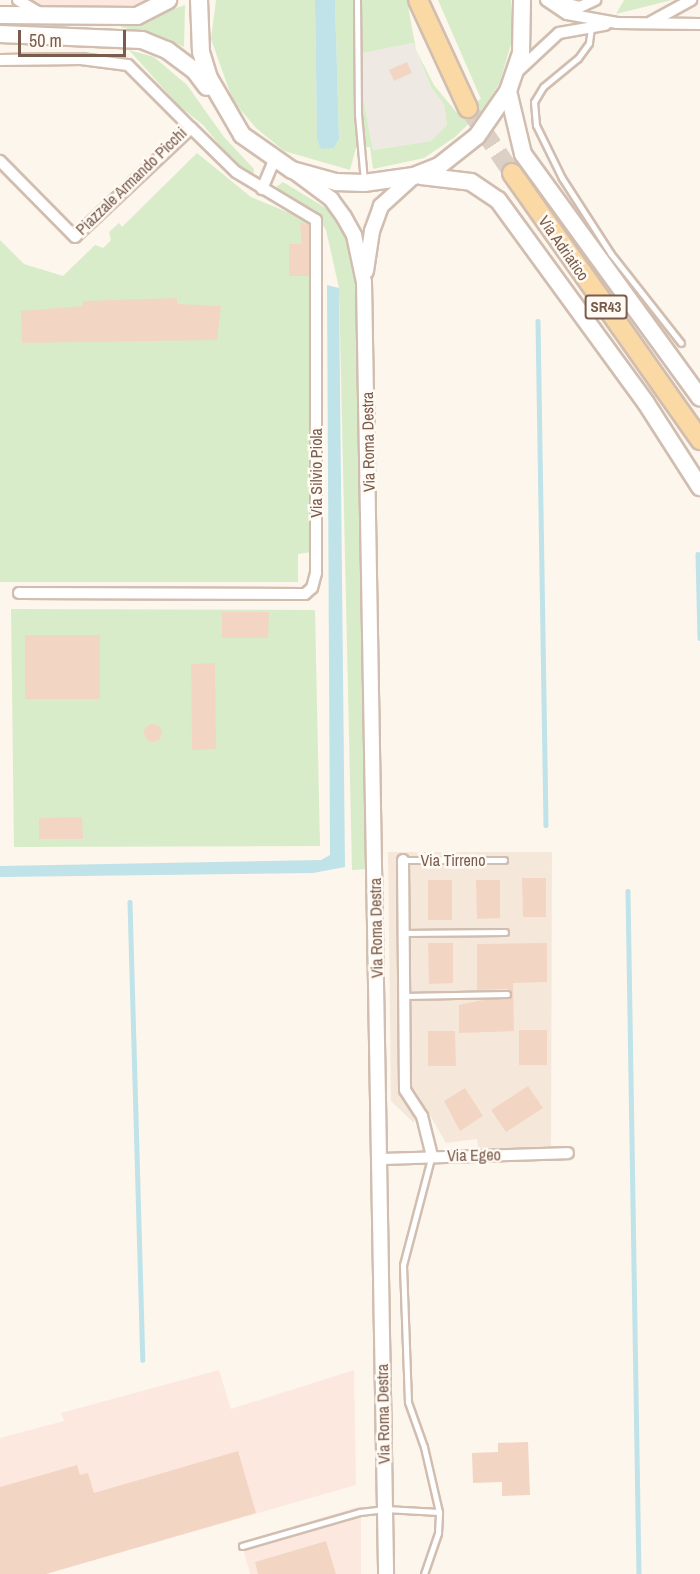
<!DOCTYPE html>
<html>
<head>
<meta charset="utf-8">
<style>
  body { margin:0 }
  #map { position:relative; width:700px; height:1574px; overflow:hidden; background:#fdf6ec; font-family:"Archivo Narrow",sans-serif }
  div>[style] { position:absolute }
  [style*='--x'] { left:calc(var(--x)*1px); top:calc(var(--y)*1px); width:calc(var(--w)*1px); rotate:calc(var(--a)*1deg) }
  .residential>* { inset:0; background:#f5e8da }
  .commercial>* { inset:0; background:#fde8e0 }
  .industrial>* { inset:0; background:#efe9e4 }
  .green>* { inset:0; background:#d8ecc9 }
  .water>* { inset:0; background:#bfe3e8 }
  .stream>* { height:4.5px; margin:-2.25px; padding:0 2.25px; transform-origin:2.25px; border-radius:2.25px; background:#bfe3e8 }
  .building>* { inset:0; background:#f3d5c3 }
  .round { border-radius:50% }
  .primary-tunnel>* { height:18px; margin-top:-9px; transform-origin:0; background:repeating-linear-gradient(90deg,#dcd0c4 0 18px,transparent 0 27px) }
  .roads { filter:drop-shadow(2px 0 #d1beb0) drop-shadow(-2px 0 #d1beb0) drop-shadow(0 2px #d1beb0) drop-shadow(0 -2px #d1beb0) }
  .service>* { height:5px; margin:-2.5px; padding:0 2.5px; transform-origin:2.5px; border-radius:2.5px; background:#fff }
  .minor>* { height:10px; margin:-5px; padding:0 5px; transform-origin:5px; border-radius:5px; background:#fff }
  .tertiary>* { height:14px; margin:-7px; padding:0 7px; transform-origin:7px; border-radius:7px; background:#fff }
  .secondary>* { height:16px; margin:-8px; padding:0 8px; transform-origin:8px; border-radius:8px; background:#fff }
  .primary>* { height:18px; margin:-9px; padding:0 9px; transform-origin:9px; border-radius:9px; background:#fbd9a5 }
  span { translate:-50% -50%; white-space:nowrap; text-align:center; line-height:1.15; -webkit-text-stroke:5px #fffaf3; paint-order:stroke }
  .shield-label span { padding:2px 4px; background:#fffaf3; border:2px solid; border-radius:4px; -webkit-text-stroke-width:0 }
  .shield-label { font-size:15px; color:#7a5c4d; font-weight:700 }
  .street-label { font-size:16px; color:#7a5c4d }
  .scale { position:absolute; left:18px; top:30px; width:108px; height:27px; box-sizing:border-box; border:3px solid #7a5c4d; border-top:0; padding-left:8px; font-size:18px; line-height:21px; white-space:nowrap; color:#7a5c4d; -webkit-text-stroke:4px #fffaf3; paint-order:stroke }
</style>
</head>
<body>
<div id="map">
  <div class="residential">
    <i style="clip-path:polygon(388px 852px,552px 852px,551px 1148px,478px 1149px,477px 1139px,446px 1143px,415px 1090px,414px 1123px,391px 1101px)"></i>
  </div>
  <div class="commercial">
    <i style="clip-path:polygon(32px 0,145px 0,134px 6px,109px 8px,42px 7px)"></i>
    <i style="clip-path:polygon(219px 1370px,231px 1409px,354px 1370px,356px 1485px,46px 1574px,0 1574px,0 1438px,64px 1421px,61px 1413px)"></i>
    <i style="clip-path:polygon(361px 1506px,361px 1574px,250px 1574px,241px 1542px)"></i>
  </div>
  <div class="industrial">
    <i style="clip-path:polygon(413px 43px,432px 89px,444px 104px,447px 125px,431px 141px,373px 150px,360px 82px,363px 53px)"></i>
  </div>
  <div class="green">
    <i style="clip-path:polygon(evenodd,216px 0,315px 0,317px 138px,334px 148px,339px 139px,335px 0,407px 0,416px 50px,434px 85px,457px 113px,481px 99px,438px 0,511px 0,511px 44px,500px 82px,482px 111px,455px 137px,424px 158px,373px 169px,370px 147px,356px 148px,350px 170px,284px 151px,256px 128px,233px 101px,211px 39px,216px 0,413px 43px,432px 89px,444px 104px,447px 125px,431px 141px,373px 150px,360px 82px,363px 53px,413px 43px)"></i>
    <i style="clip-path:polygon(624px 0,672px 0,616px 14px)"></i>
    <i style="clip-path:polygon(185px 5px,184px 47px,155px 34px,120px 27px)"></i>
    <i style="clip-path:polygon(63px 43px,115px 46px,154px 57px,187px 85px,224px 137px,254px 169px,253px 177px,240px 170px,203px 125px,178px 105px,129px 50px,1px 44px)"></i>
    <i style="clip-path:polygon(197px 153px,251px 197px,311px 222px,312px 552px,298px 554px,298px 582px,0 582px,0 240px,24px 264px,63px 276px,95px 245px,103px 248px,111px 240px,109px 232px,119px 223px,122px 227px)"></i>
    <i style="clip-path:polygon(283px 182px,334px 213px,348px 238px,355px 272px,371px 869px,352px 870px,339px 288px,326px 230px,317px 216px,276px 187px)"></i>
    <i style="clip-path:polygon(11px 609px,315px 610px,320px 846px,14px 847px)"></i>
  </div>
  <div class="water">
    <i style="clip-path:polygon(315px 0,335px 0,339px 139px,334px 148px,321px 149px,317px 139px)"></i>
    <i style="clip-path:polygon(327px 285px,339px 288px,345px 867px,313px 873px,0 877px,0 866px,321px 860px,330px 855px)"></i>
  </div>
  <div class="stream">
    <i style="--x:538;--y:321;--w:504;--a:89.09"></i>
    <i style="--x:698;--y:554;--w:84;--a:88.6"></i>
    <i style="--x:628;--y:891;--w:683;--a:89.08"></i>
    <i style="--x:130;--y:902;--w:458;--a:88.4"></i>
  </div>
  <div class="building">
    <i style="clip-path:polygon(407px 62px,412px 73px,394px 81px,389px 70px)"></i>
    <i style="clip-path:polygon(300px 223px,309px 224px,309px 276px,289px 276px,289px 244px,302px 244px)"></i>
    <i style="clip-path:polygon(177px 298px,177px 304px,221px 306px,217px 340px,22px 343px,21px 311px,83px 306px,83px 301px)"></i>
    <i style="clip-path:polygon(222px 612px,269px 612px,268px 638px,222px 638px)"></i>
    <i style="clip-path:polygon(25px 635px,100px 635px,100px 699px,25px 699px)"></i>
    <i style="clip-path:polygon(215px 663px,216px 749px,192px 750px,191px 664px)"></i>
    <i class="round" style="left:144px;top:724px;width:18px;height:18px"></i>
    <i style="clip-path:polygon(82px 817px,83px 839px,39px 839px,39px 818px)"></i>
    <i style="clip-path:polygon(522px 878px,546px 878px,546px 917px,523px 917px)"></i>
    <i style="clip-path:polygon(428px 880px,452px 880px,452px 920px,428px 920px)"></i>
    <i style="clip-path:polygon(476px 880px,500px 880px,500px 918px,477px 919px)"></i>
    <i style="clip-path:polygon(428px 943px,453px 943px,453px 983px,429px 984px)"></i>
    <i style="clip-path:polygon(547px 943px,547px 982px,513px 983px,514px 1031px,459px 1033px,459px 1005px,512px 994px,507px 989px,477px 990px,477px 944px)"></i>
    <i style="clip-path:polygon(519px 1030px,547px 1030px,547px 1065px,519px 1065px)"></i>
    <i style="clip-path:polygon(428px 1031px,455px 1031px,456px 1066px,428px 1066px)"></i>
    <i style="clip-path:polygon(528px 1086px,543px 1108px,506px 1132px,491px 1110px)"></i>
    <i style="clip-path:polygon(465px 1088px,483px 1116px,460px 1131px,444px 1101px)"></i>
    <i style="clip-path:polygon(528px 1442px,530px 1495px,502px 1496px,502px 1482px,473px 1483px,472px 1453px,498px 1452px,498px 1443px)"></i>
    <i style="clip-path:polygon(238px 1451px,256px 1513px,46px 1574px,0 1574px,0 1487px,77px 1465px,80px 1475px,88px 1473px,94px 1493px)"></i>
    <i style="clip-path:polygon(326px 1541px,336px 1574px,258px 1574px,255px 1562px)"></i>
  </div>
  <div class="primary-tunnel">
    <i style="--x:468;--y:108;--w:78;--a:55.9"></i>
  </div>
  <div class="roads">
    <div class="service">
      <i style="--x:357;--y:0;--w:114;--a:89.5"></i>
      <i style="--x:358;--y:114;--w:67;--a:84.9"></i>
      <i style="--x:591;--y:28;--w:15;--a:98"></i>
      <i style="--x:589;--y:43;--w:19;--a:126"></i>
      <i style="--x:578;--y:58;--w:45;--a:140.4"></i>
      <i style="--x:543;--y:87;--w:17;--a:121"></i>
      <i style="--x:534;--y:102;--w:23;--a:85"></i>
      <i style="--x:536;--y:125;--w:59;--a:63.9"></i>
      <i style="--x:562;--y:178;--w:90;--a:57.2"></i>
      <i style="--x:611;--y:254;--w:113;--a:51.8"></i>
      <i style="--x:403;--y:860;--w:101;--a:0"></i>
      <i style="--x:404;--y:933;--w:101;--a:-0.6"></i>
      <i style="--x:404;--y:996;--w:103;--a:-1.1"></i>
      <i style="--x:242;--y:1546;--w:123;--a:-16.1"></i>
      <i style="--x:360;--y:1512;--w:25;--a:-7"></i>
      <i style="--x:385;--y:1509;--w:54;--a:3.2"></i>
      <i style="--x:424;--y:1574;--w:43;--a:-71.1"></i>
      <i style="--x:438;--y:1533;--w:21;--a:-87"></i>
      <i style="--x:439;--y:1512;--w:67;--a:-103"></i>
      <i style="--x:424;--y:1447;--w:48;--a:-109.6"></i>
      <i style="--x:408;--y:1402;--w:137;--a:-92.1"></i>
      <i style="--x:403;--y:1265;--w:111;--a:-75.3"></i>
    </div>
    <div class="minor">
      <i style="--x:18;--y:0;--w:23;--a:31"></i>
      <i style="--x:546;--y:0;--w:25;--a:34"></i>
      <i style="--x:567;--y:14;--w:51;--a:10.2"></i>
      <i style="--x:617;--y:23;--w:83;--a:0.7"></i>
      <i style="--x:556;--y:1;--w:25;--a:14"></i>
      <i style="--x:580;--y:7;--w:17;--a:-25"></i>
      <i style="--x:651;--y:22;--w:46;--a:-28.8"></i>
      <i style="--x:0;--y:60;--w:81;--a:-0.7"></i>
      <i style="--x:81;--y:59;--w:47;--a:7.3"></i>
      <i style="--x:128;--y:65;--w:89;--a:45"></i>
      <i style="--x:191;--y:128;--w:159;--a:136.8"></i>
      <i style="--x:75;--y:237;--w:107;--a:-134.6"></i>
      <i style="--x:517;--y:72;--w:57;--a:-42.9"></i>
      <i style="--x:559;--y:33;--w:47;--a:-9.9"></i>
      <i style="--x:262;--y:189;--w:30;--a:-67"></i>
      <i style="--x:19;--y:593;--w:286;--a:0.2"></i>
      <i style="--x:305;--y:594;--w:9;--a:-41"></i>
      <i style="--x:312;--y:588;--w:16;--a:-75"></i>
      <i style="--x:316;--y:573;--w:353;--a:-90"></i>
      <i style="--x:316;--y:220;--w:93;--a:-149"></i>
      <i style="--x:236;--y:172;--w:63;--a:-135.6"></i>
      <i style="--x:403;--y:860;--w:230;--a:89.5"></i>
      <i style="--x:405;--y:1090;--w:31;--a:57"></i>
      <i style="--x:422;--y:1116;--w:41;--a:76"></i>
      <i style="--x:379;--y:1159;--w:189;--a:-1.8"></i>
    </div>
    <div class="tertiary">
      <i style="--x:296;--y:173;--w:44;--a:36.6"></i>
      <i style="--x:331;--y:199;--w:22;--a:54"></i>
      <i style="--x:344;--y:217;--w:21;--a:61"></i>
      <i style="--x:354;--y:235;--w:48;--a:78"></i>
      <i style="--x:364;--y:282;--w:1292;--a:89.02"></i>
      <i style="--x:366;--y:271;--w:40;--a:-81.5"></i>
      <i style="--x:372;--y:231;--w:27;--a:-70"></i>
      <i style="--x:381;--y:206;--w:45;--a:-42.3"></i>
    </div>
    <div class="secondary">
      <i style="--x:199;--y:0;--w:52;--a:87.8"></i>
      <i style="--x:201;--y:52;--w:27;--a:73"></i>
      <i style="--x:209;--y:78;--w:66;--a:59.9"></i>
      <i style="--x:242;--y:135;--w:61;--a:35"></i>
      <i style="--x:292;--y:170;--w:46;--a:15.3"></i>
      <i style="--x:336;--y:182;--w:28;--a:2"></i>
      <i style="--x:364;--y:183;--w:50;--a:-8"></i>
      <i style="--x:414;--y:176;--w:27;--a:-22"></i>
      <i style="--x:439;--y:166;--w:48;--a:-38.3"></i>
      <i style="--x:477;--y:136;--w:55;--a:-55.4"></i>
      <i style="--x:508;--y:91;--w:40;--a:-71.1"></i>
      <i style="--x:521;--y:53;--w:53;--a:-88.9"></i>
      <i style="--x:0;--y:15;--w:137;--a:0.4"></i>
      <i style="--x:137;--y:16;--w:35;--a:-27"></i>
      <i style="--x:0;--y:34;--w:142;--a:2.4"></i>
      <i style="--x:142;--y:40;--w:27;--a:22"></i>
      <i style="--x:167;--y:50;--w:34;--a:37"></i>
      <i style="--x:194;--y:70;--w:21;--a:53"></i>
      <i style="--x:508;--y:91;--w:65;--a:76.6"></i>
      <i style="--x:523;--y:154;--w:301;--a:54"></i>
      <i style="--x:421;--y:176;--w:50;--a:6.8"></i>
      <i style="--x:471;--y:182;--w:32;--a:34"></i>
      <i style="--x:498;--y:200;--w:251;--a:53.9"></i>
      <i style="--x:646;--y:403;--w:100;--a:57.3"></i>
    </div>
    <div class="primary">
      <i style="--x:418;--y:0;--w:119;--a:65.2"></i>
      <i style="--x:512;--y:173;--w:327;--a:54.8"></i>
    </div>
  </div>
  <div class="shield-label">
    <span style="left:606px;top:307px">SR43</span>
  </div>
  <div class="street-label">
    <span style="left:131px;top:181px;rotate:-44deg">Piazzale Armando Picchi</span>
    <span style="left:564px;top:248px;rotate:55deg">Via Adriatico</span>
    <span style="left:368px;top:442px;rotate:-91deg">Via Roma Destra</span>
    <span style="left:316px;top:473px;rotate:-90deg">Via Silvio Piola</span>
    <span style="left:453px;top:860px">Via Tirreno</span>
    <span style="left:376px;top:928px;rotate:-91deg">Via Roma Destra</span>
    <span style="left:474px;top:1155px;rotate:-1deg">Via Egeo</span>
    <span style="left:383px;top:1414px;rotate:-91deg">Via Roma Destra</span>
  </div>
  <div class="scale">50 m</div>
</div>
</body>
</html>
